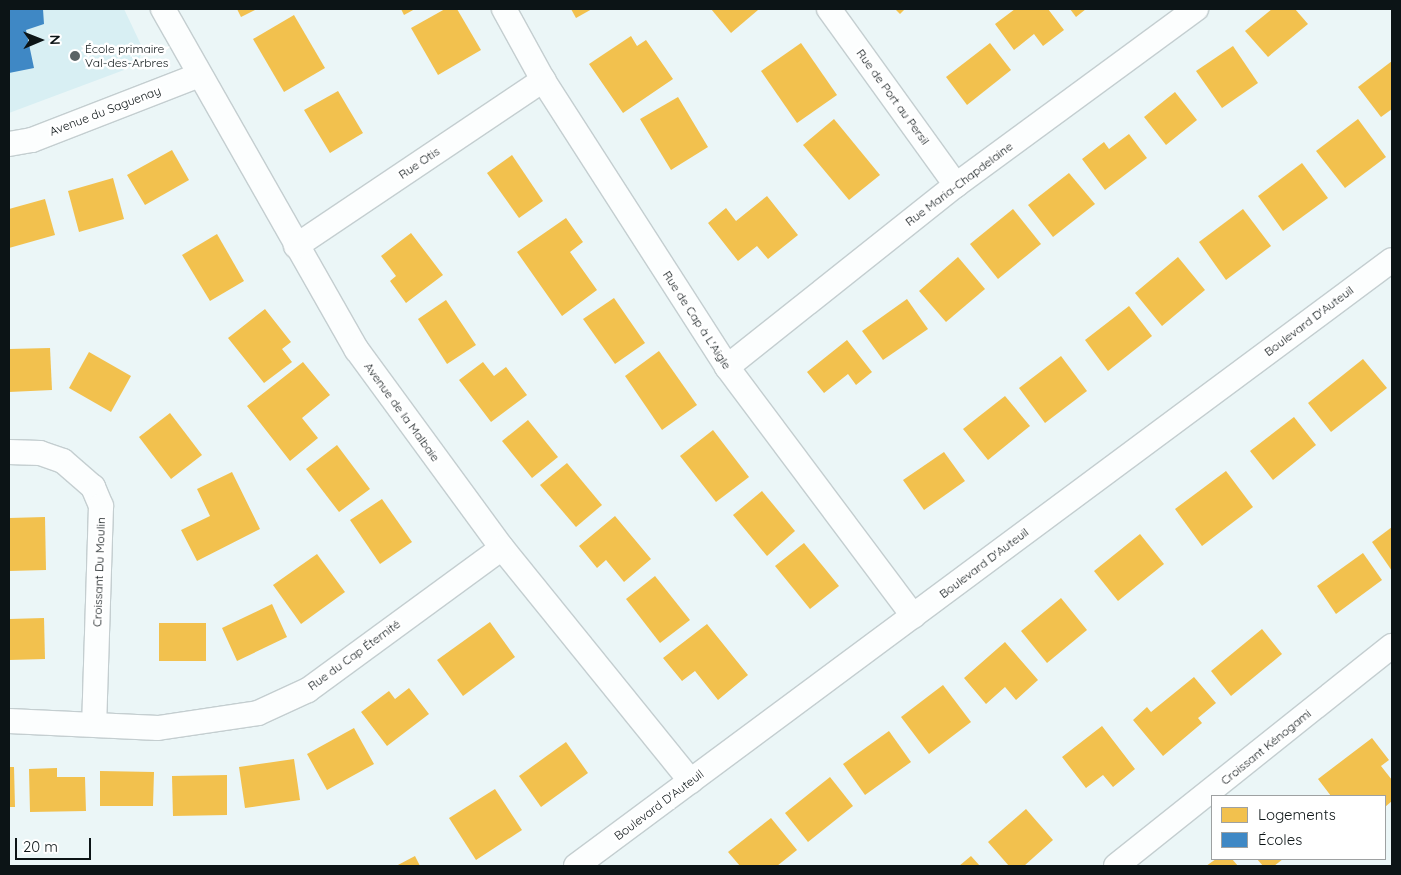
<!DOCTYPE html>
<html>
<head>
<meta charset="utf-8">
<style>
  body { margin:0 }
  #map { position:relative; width:1401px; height:875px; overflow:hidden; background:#ebf6f7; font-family:Quicksand,sans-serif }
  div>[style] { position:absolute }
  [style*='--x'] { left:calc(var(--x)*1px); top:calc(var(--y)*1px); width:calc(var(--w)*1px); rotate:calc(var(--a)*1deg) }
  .built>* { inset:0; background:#d8eff3 }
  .homes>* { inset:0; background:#f2c14e }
  .schools>* { inset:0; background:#3f88c5 }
  .roads { filter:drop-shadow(1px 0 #c4ced0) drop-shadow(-1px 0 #c4ced0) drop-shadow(0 1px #c4ced0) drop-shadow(0 -1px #c4ced0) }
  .street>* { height:24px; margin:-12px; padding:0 12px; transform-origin:12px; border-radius:12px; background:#fcfefe }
  .dots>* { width:14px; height:14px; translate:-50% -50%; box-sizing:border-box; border:2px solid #fff; border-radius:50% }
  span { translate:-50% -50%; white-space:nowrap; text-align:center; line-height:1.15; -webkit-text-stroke:5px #fff; paint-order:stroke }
  .poi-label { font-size:12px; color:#0c1416 }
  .left { translate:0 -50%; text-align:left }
  .street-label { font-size:12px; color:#0c1416 }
  .frame { position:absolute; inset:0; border:10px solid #0c1416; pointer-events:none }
  .legend { position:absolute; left:1211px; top:795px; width:175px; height:65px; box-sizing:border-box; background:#fff; border:1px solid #9ea1a2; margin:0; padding:6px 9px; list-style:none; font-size:15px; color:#0c1416 }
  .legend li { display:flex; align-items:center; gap:10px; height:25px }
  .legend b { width:25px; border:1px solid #9ea1a2 }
  .north { position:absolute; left:15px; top:15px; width:50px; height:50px; -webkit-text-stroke:4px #fff; paint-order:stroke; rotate:89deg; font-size:14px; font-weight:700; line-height:20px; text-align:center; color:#0c1416 }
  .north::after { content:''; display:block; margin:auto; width:18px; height:22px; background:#0c1416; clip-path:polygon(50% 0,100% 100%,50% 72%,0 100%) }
  .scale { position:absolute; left:15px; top:838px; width:76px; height:22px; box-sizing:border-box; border:2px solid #0c1416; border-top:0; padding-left:6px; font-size:15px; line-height:18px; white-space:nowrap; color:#0c1416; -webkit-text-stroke:4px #fff; paint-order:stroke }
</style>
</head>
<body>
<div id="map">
  <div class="built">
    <i style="clip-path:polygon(9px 9px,124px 9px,143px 49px,138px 62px,124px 70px,9px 113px)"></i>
  </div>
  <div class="homes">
    <i style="clip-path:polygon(237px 9px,257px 9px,241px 17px)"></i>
    <i style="clip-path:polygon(401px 9px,415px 9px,404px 15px)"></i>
    <i style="clip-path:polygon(445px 9px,457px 9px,481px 50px,438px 75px,411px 28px)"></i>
    <i style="clip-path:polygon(571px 9px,592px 9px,576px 18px)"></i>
    <i style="clip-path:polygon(711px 9px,757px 9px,758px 10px,731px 33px)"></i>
    <i style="clip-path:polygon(895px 9px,905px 9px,900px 14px)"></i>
    <i style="clip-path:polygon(1015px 9px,1048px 9px,1064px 30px,1043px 46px,1034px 34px,1014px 50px,995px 24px)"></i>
    <i style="clip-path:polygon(1070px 9px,1086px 9px,1076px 17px)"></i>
    <i style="clip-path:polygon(1272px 9px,1295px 9px,1308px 24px,1268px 57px,1245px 31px)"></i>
    <i style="clip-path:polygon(294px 15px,325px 68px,284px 92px,253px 39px)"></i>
    <i style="clip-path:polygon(631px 36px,637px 46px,646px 40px,673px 79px,623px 113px,589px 64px)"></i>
    <i style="clip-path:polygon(801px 43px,837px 95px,797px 123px,761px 71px)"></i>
    <i style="clip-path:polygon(990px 43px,1011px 70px,967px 105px,946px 77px)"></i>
    <i style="clip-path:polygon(1233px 46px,1258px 83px,1222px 108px,1196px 71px)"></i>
    <i style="clip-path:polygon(1392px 61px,1392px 109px,1381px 117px,1358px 87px)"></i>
    <i style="clip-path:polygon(338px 91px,363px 133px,330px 153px,304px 110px)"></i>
    <i style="clip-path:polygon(1175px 92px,1197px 120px,1166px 145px,1144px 117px)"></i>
    <i style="clip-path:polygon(678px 97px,708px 147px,671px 170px,640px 119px)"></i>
    <i style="clip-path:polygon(834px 119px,880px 175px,849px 200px,803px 145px)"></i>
    <i style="clip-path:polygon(1358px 119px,1386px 157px,1345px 188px,1316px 151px)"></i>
    <i style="clip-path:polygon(1129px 134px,1147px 158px,1105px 190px,1082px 159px,1104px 142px,1109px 149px)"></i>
    <i style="clip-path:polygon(172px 150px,189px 180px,145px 205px,127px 175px)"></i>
    <i style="clip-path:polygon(512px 155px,543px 201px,519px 218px,487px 173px)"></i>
    <i style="clip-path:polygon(1302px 163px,1328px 198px,1283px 231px,1258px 196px)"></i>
    <i style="clip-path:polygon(1069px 173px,1095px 204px,1053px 237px,1028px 205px)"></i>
    <i style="clip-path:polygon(113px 178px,124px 219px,79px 232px,68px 191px)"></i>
    <i style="clip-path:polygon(767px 196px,798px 235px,768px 259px,757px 246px,738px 261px,708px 223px,726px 208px,736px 221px)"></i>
    <i style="clip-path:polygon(45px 199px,55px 235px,9px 248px,9px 209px)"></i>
    <i style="clip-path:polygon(1013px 209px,1041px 244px,998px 279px,970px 244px)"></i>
    <i style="clip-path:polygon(1243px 209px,1271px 246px,1226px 280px,1199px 242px)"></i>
    <i style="clip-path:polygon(566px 218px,583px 242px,570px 252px,597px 290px,562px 316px,517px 252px)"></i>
    <i style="clip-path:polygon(411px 233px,443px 275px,406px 303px,390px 281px,396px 276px,381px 256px)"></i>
    <i style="clip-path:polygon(217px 234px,244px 281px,210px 301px,182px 255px)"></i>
    <i style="clip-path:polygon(958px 257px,985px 289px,946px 322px,919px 291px)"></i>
    <i style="clip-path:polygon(1178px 257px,1205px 290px,1162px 326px,1135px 293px)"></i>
    <i style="clip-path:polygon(614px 298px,645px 343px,615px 364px,583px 319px)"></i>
    <i style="clip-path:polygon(907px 299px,928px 329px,883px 360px,862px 331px)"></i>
    <i style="clip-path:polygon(446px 300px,476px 345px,447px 364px,418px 319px)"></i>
    <i style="clip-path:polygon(1129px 306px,1152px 336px,1108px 371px,1085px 340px)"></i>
    <i style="clip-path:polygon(265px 309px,291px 342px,282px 349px,292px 362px,264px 383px,228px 338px)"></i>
    <i style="clip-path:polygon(847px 340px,872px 372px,856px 385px,848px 374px,824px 393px,807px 372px)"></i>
    <i style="clip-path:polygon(50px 348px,52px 390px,9px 392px,9px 349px)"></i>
    <i style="clip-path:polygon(659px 351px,697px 405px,662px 430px,625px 376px)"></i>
    <i style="clip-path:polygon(89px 352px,131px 376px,111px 412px,69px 388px)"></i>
    <i style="clip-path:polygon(1061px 356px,1087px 391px,1045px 423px,1019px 388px)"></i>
    <i style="clip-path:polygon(1363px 359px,1387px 388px,1331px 432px,1308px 403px)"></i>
    <i style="clip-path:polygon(303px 362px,330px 395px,302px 418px,318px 438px,290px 461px,247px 406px)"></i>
    <i style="clip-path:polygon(483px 362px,494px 376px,506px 367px,527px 395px,491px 422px,459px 380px)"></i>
    <i style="clip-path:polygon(1005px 396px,1030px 426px,988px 460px,963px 429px)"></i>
    <i style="clip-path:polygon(170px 413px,202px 455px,171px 479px,139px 437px)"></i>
    <i style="clip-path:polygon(1294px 417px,1316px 445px,1273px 480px,1250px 451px)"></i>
    <i style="clip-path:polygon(528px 420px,558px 457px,532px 478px,502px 441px)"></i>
    <i style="clip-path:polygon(713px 430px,749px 477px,716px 502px,680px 456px)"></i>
    <i style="clip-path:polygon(337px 445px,370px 489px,339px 512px,306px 469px)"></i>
    <i style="clip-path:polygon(944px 452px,965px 481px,924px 510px,903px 480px)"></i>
    <i style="clip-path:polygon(567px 463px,602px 505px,576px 527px,540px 485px)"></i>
    <i style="clip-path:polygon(1226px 471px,1253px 507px,1202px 546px,1175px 509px)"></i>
    <i style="clip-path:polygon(232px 472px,260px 529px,197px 561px,181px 530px,210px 516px,197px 489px)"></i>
    <i style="clip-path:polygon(762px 491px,795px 531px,767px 556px,733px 515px)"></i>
    <i style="clip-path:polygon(382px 499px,412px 542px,380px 564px,350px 520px)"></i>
    <i style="clip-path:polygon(615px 516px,651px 559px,624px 582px,606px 560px,597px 568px,579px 546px)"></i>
    <i style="clip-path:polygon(45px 517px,46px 570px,9px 571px,9px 518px)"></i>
    <i style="clip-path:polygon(1392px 527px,1392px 571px,1372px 542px)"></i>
    <i style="clip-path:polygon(1140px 534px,1164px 564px,1118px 601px,1094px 571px)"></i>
    <i style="clip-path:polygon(804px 543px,839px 586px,810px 609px,775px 566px)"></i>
    <i style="clip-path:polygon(1363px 553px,1382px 580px,1336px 614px,1317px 586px)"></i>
    <i style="clip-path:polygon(317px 554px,345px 592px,301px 624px,273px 585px)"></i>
    <i style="clip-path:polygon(655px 576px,690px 620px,660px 643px,626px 599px)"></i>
    <i style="clip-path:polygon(1061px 598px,1087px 630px,1047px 663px,1021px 631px)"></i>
    <i style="clip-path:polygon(272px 604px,287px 637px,237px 661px,222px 628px)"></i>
    <i style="clip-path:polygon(44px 618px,45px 659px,9px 660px,9px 619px)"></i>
    <i style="clip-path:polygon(490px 622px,515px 657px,463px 696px,437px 660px)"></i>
    <i style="clip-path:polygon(159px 623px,206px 623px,206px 661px,159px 661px)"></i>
    <i style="clip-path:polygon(707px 624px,748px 675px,718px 700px,695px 671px,682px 681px,663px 658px)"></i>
    <i style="clip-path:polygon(1262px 629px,1282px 654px,1231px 696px,1211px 671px)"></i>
    <i style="clip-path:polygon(1005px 642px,1038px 680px,1016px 700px,1005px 687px,986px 704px,964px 678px)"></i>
    <i style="clip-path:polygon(1194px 677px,1216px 703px,1198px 718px,1202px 723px,1163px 756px,1133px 720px,1147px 707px,1151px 712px)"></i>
    <i style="clip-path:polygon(943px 685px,971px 722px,929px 754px,901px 717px)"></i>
    <i style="clip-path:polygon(409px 688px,429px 714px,387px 746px,361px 712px,389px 691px,395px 699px)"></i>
    <i style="clip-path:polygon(1102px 726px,1135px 769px,1113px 787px,1103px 775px,1086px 788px,1062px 757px)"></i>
    <i style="clip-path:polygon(354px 728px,374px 764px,327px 790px,307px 754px)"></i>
    <i style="clip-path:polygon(889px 731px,911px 762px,865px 795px,843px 764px)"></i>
    <i style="clip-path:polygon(1372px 738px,1389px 760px,1381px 766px,1392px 780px,1392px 801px,1385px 807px,1385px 796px,1331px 796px,1318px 779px)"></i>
    <i style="clip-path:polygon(566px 742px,588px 773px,541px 807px,519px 776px)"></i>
    <i style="clip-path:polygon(294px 759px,300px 800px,245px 808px,239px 767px)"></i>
    <i style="clip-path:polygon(9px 767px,14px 767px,15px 807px,9px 807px)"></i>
    <i style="clip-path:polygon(57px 768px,57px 777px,85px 777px,86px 811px,30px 812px,29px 769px)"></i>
    <i style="clip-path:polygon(100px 771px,154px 772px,153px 806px,100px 806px)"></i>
    <i style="clip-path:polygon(227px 775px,227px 815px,173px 816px,172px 776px)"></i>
    <i style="clip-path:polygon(830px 777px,853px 806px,808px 842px,785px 813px)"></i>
    <i style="clip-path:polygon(495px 789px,522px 830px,476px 860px,449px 818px)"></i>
    <i style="clip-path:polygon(1026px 809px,1053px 840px,1024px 866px,1009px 866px,988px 842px)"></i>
    <i style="clip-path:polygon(771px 818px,797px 850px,777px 866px,740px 866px,728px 852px)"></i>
    <i style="clip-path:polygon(415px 856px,420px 866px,396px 866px)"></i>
    <i style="clip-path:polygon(971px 856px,980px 866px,959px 866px)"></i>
    <i style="clip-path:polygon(1216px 859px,1232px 859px,1238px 866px,1206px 866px)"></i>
    <i style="clip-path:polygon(1257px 859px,1283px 859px,1274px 866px,1263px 866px)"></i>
  </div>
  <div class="schools">
    <i style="clip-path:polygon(9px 9px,43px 9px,44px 24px,26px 30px,34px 68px,9px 73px)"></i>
  </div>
  <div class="roads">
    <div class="street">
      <i style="--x:163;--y:9;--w:392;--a:60.4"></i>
      <i style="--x:357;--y:350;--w:245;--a:53.8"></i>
      <i style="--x:502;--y:548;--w:300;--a:51"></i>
      <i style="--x:504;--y:9;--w:81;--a:61.2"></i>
      <i style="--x:543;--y:80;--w:341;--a:57.3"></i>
      <i style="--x:727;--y:367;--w:311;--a:53.2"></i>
      <i style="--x:829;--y:9;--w:217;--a:54.2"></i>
      <i style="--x:9;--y:144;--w:23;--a:-10"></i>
      <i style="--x:32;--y:140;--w:180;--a:-21.2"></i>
      <i style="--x:296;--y:246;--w:298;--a:-33.9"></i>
      <i style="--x:727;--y:367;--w:293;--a:-38.5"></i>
      <i style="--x:956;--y:185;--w:298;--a:-36.3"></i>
      <i style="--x:9;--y:452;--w:31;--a:2"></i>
      <i style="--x:40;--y:453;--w:24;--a:19"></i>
      <i style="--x:63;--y:461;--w:40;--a:41"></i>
      <i style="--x:93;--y:487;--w:21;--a:67"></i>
      <i style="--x:101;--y:506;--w:218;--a:91.8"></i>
      <i style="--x:9;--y:721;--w:149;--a:2.7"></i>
      <i style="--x:158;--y:728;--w:101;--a:-8.5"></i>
      <i style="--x:258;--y:713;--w:55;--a:-24.7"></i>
      <i style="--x:308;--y:690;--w:240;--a:-36.2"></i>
      <i style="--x:576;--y:866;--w:1016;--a:-36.6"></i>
      <i style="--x:1116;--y:866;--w:353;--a:-38.6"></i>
    </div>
  </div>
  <div class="dots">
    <i style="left:75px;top:56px;background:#5a6365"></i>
  </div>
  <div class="poi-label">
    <span class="left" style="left:85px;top:56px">École primaire<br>Val-des-Arbres</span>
  </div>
  <div class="street-label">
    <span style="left:893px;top:97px;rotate:54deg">Rue de Port au Persil</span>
    <span style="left:105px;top:111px;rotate:-21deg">Avenue du Saguenay</span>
    <span style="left:419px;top:163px;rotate:-34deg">Rue Otis</span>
    <span style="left:959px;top:184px;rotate:-37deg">Rue Maria-Chapdelaine</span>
    <span style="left:697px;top:320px;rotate:57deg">Rue de Cap à L'Aigle</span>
    <span style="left:1309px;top:321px;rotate:-37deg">Boulevard D'Auteuil</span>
    <span style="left:402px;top:412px;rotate:54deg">Avenue de la Malbaie</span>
    <span style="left:984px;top:563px;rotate:-37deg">Boulevard D'Auteuil</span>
    <span style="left:99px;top:572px;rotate:-88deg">Croissant Du Moulin</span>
    <span style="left:354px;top:655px;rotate:-36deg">Rue du Cap Éternité</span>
    <span style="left:1266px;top:747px;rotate:-39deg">Croissant Kénogami</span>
    <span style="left:659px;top:805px;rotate:-37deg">Boulevard D'Auteuil</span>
  </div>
  <div class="frame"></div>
  <ul class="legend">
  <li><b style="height:14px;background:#f2c14e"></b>Logements</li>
  <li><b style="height:14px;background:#3f88c5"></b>Écoles</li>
  </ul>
  <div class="north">N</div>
  <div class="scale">20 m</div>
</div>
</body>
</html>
